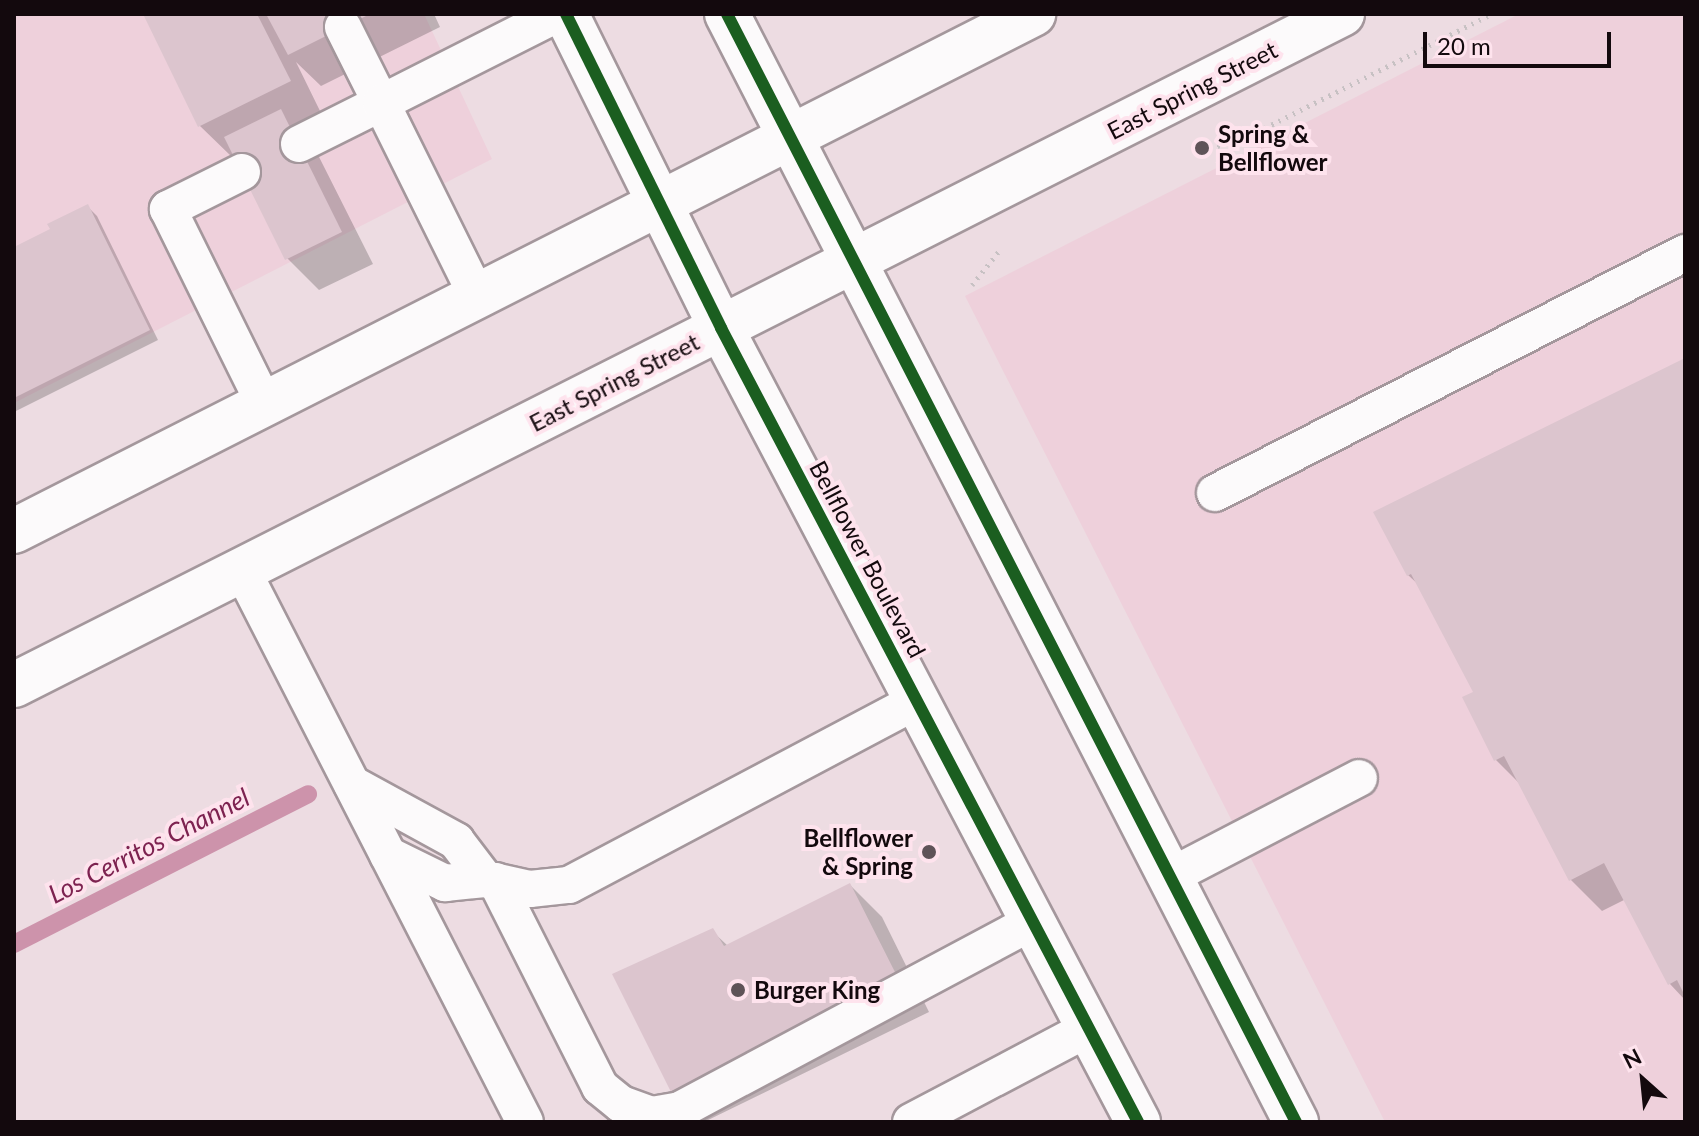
<!DOCTYPE html>
<html>
<head>
<meta charset="utf-8">
<style>
  body { margin:0 }
  #map { position:relative; width:1699px; height:1136px; overflow:hidden; background:#eddce2; font-family:Lato,sans-serif }
  div>[style] { position:absolute }
  [style*='--x'] { left:calc(var(--x)*1px); top:calc(var(--y)*1px); width:calc(var(--w)*1px); rotate:calc(var(--a)*1deg) }
  .built>* { inset:0; background:#eed0db }
  .shadow>* { inset:0; background:#0003 }
  .stream>* { height:18px; margin:-9px; padding:0 9px; transform-origin:9px; border-radius:9px; background:#cd93ab }
  .building>* { inset:0; background:#dcc5ce }
  .path>* { height:5px; margin-top:-2.5px; transform-origin:0; background:repeating-linear-gradient(90deg,#c7c1c3 0 2px,transparent 0 8px) }
  .roads { filter:drop-shadow(2px 0 #a4979c) drop-shadow(-2px 0 #a4979c) drop-shadow(0 2px #a4979c) drop-shadow(0 -2px #a4979c) }
  .lane>* { height:36px; margin:-18px; padding:0 18px; transform-origin:18px; border-radius:18px; background:#fcfafb }
  .secondary>* { height:44px; margin:-22px; padding:0 22px; transform-origin:22px; border-radius:22px; background:#fcfafb }
  .cycleway>* { height:12px; margin:-6px; padding:0 6px; transform-origin:6px; border-radius:6px; background:#1b5e20 }
  .dots>* { width:22px; height:22px; translate:-50% -50%; box-sizing:border-box; border:4px solid #fee3ed; border-radius:50% }
  span { translate:-50% -50%; white-space:nowrap; text-align:center; line-height:1.15; -webkit-text-stroke:8px #fee3ed; paint-order:stroke }
  .street-label { font-size:24px; color:#13090d }
  .poi-label { font-size:24px; color:#13090d; font-weight:700 }
  .left { translate:0 -50%; text-align:left }
  .right { translate:-100% -50%; text-align:right }
  .water-label { font-size:26px; color:#7d2250; font-style:italic }
  .frame { position:absolute; inset:0; border:16px solid #13090d; pointer-events:none }
  .north { position:absolute; left:1603px; top:1040px; width:80px; height:80px; -webkit-text-stroke:6px #fee3ed; paint-order:stroke; rotate:333deg; font-size:22px; font-weight:700; line-height:32px; text-align:center; color:#13090d }
  .north::after { content:''; display:block; margin:auto; width:28px; height:36px; background:#13090d; clip-path:polygon(50% 0,100% 100%,50% 72%,0 100%) }
  .scale { position:absolute; left:1423px; top:32px; width:188px; height:36px; box-sizing:border-box; border:4px solid #13090d; border-top:0; padding-left:10px; font-size:24px; line-height:28px; white-space:nowrap; color:#13090d; -webkit-text-stroke:6px #fee3ed; paint-order:stroke }
</style>
</head>
<body>
<div id="map">
  <div class="built">
    <i style="clip-path:polygon(14px 14px,424px 14px,492px 159px,14px 403px)"></i>
    <i style="clip-path:polygon(1519px 14px,1685px 14px,1685px 1122px,1385px 1122px,965px 296px)"></i>
  </div>
  <div class="shadow">
    <i style="clip-path:polygon(145px 14px,434px 14px,440px 27px,321px 86px,296px 62px,321px 113px,312px 143px,373px 264px,319px 290px,287px 258px,235px 156px,232px 157px,200px 126px)"></i>
    <i style="clip-path:polygon(87px 206px,97px 216px,158px 340px,14px 412px,14px 249px,53px 230px)"></i>
    <i style="clip-path:polygon(1685px 359px,1685px 1000px,1670px 984px,1626px 899px,1602px 911px,1570px 879px,1522px 786px,1496px 760px,1475px 693px,1421px 587px,1408px 575px)"></i>
    <i style="clip-path:polygon(850px 885px,882px 917px,929px 1012px,704px 1122px,673px 1091px,712px 931px,728px 946px)"></i>
  </div>
  <div class="stream">
    <i style="--x:14;--y:944;--w:330;--a:-27"></i>
  </div>
  <div class="building">
    <i style="clip-path:polygon(143px 14px,257px 14px,291px 81px,198px 127px)"></i>
    <i style="clip-path:polygon(266px 14px,370px 14px,288px 55px)"></i>
    <i style="clip-path:polygon(281px 109px,342px 232px,285px 260px,224px 137px)"></i>
    <i style="clip-path:polygon(88px 204px,150px 330px,14px 398px,14px 247px,50px 229px,47px 224px)"></i>
    <i style="clip-path:polygon(1685px 358px,1685px 996px,1677px 980px,1668px 985px,1604px 863px,1569px 881px,1504px 756px,1494px 761px,1462px 697px,1473px 692px,1411px 574px,1407px 576px,1373px 512px)"></i>
    <i style="clip-path:polygon(850px 883px,899px 980px,671px 1092px,612px 974px,713px 928px,724px 946px)"></i>
  </div>
  <div class="path">
    <i style="--x:1202;--y:150;--w:42;--a:-15"></i>
    <i style="--x:1243;--y:139;--w:278;--a:-26.7"></i>
    <i style="--x:972;--y:285;--w:43;--a:-51.5"></i>
  </div>
  <div class="roads">
    <div class="lane">
      <i style="--x:299;--y:144;--w:92;--a:-26.6"></i>
      <i style="--x:381;--y:103;--w:85;--a:-116.6"></i>
      <i style="--x:242;--y:172;--w:83;--a:153.4"></i>
      <i style="--x:168;--y:209;--w:219;--a:63.7"></i>
      <i style="--x:478;--y:298;--w:218;--a:-116.4"></i>
      <i style="--x:381;--y:103;--w:197;--a:-26.8"></i>
      <i style="--x:1215;--y:493;--w:528;--a:-27.05"></i>
      <i style="--x:242;--y:570;--w:620;--a:62.86"></i>
      <i style="--x:352;--y:784;--w:119;--a:28.7"></i>
      <i style="--x:456;--y:841;--w:48;--a:52.7"></i>
      <i style="--x:388;--y:855;--w:64;--a:26.2"></i>
      <i style="--x:445;--y:883;--w:40;--a:-5.7"></i>
      <i style="--x:485;--y:879;--w:46;--a:12.5"></i>
      <i style="--x:530;--y:889;--w:39;--a:-6"></i>
      <i style="--x:569;--y:885;--w:395;--a:-27.9"></i>
      <i style="--x:1169;--y:877;--w:214;--a:-27.5"></i>
      <i style="--x:496;--y:881;--w:231;--a:63.2"></i>
      <i style="--x:600;--y:1087;--w:27;--a:39"></i>
      <i style="--x:621;--y:1104;--w:33;--a:20"></i>
      <i style="--x:652;--y:1115;--w:28;--a:-10"></i>
      <i style="--x:680;--y:1110;--w:401;--a:-28.1"></i>
      <i style="--x:911;--y:1122;--w:201;--a:-27.8"></i>
    </div>
    <div class="secondary">
      <i style="--x:566;--y:14;--w:350;--a:63.7"></i>
      <i style="--x:721;--y:328;--w:897;--a:62.29"></i>
      <i style="--x:727;--y:14;--w:1246;--a:62.82"></i>
      <i style="--x:14;--y:531;--w:1143;--a:-26.9"></i>
      <i style="--x:14;--y:685;--w:1488;--a:-26.81"></i>
    </div>
  </div>
  <div class="cycleway">
    <i style="--x:566;--y:14;--w:350;--a:63.7"></i>
    <i style="--x:721;--y:328;--w:897;--a:62.29"></i>
    <i style="--x:727;--y:14;--w:1246;--a:62.82"></i>
  </div>
  <div class="dots">
    <i style="left:1202px;top:148px;background:#5f5358"></i>
    <i style="left:929px;top:852px;background:#5f5358"></i>
    <i style="left:738px;top:990px;background:#5f5358"></i>
  </div>
  <div class="street-label">
    <span style="left:1192px;top:90px;rotate:-27deg">East Spring Street</span>
    <span style="left:614px;top:382px;rotate:-27deg">East Spring Street</span>
    <span style="left:868px;top:559px;rotate:62deg">Bellflower Boulevard</span>
  </div>
  <div class="poi-label">
    <span class="left" style="left:1218px;top:148px">Spring &amp;<br>Bellflower</span>
    <span class="right" style="left:913px;top:852px">Bellflower<br>&amp; Spring</span>
    <span class="left" style="left:754px;top:990px">Burger King</span>
  </div>
  <div class="water-label">
    <span style="left:149px;top:846px;rotate:-27deg">Los Cerritos Channel</span>
  </div>
  <div class="frame"></div>
  <div class="north">N</div>
  <div class="scale">20 m</div>
</div>
</body>
</html>
